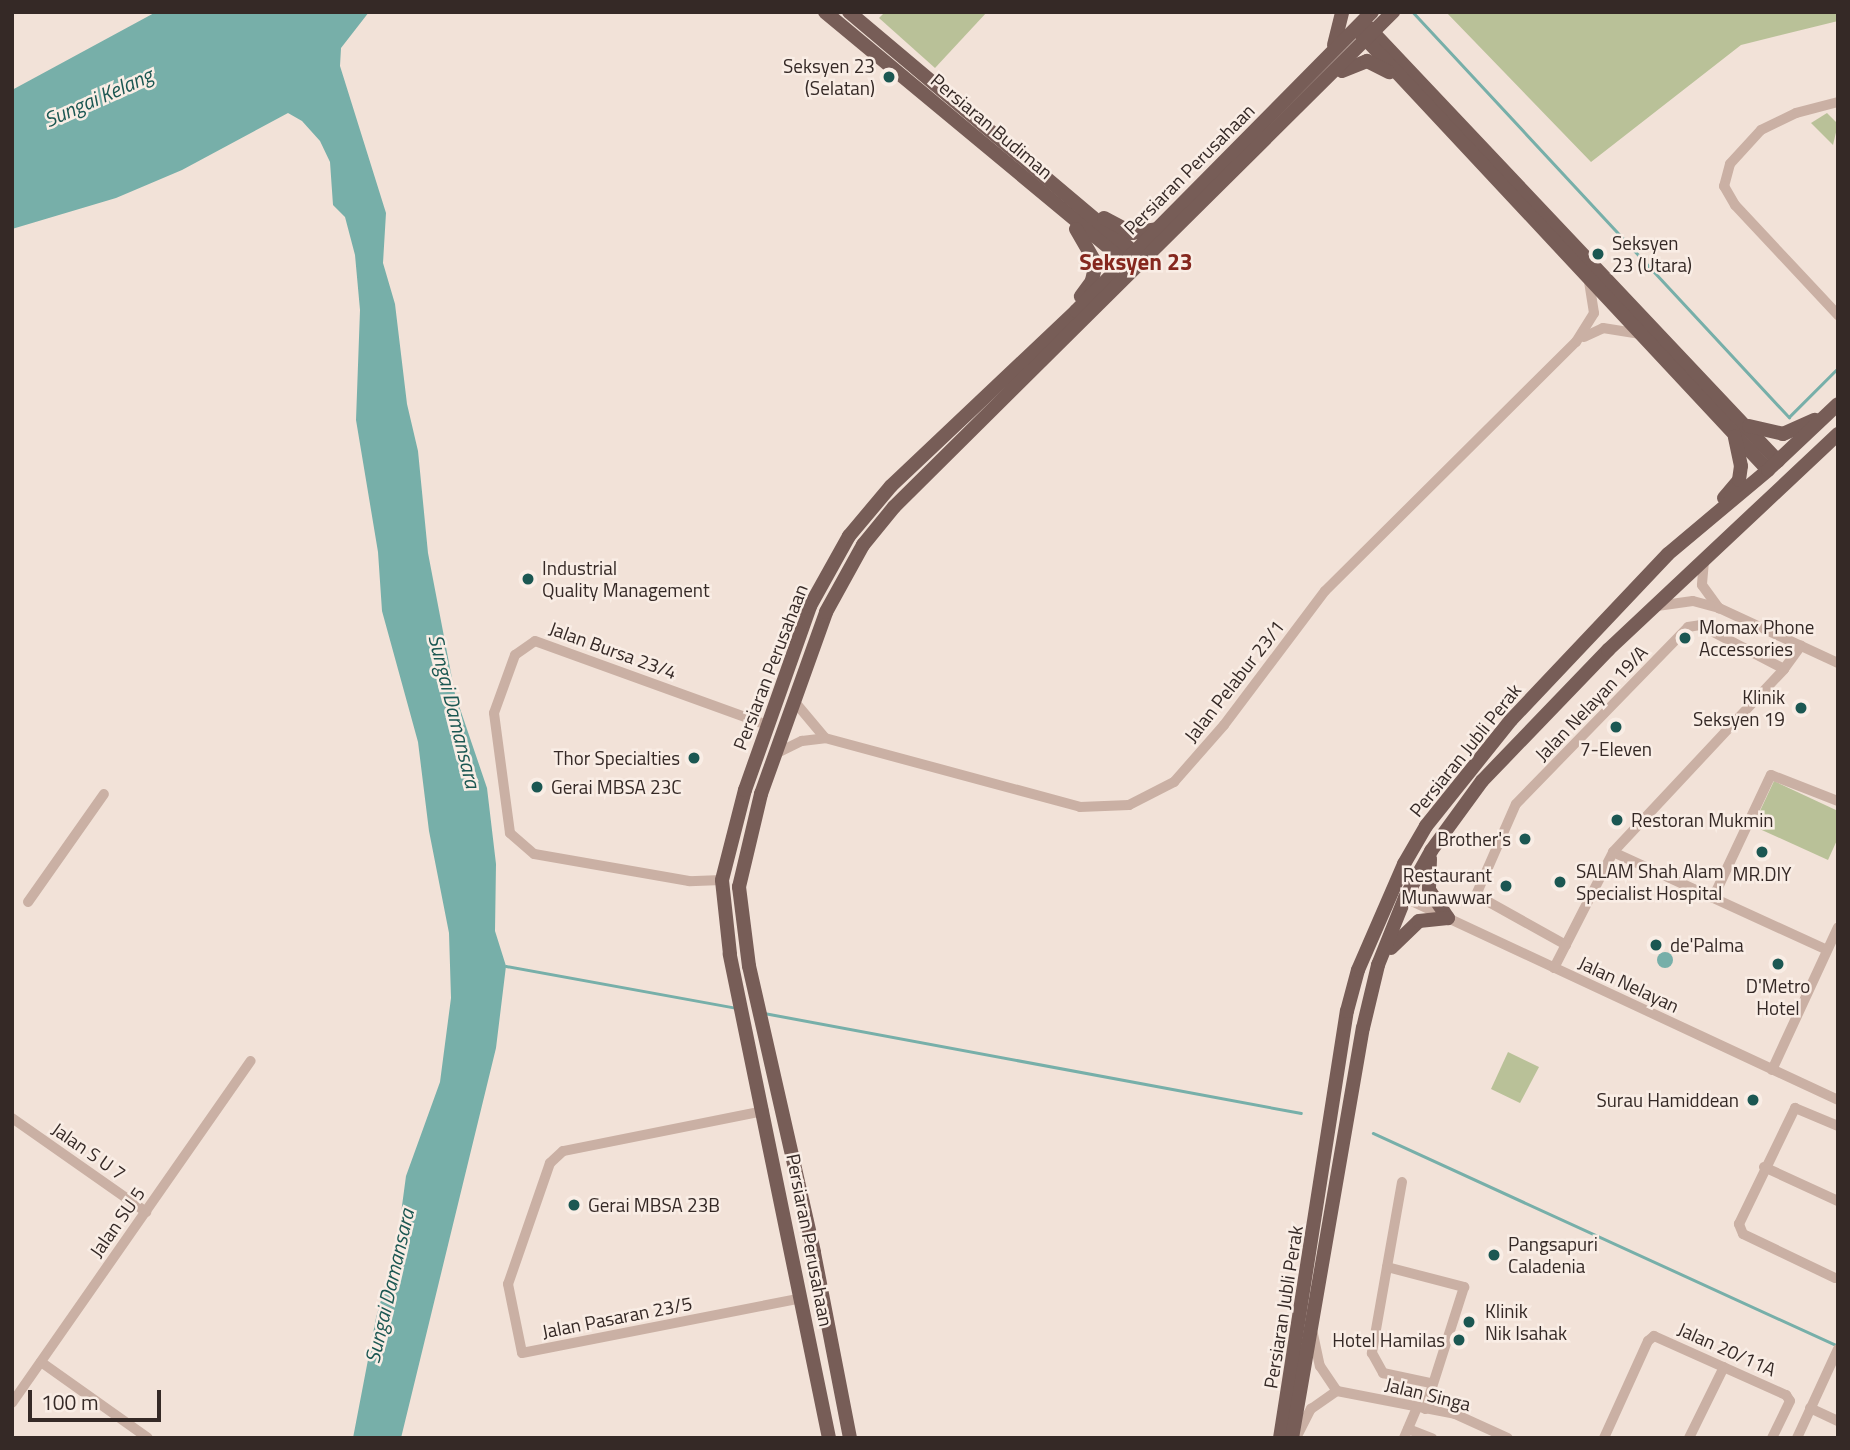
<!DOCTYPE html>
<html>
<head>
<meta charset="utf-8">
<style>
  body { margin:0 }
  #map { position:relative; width:1850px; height:1450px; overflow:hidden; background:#f2e2d8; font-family:"Titillium Web",sans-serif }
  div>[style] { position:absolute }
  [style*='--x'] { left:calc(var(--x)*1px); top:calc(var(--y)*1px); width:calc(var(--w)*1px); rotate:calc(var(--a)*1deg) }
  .green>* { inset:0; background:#b9c198 }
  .water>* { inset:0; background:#77afa9 }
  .round { border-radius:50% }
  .stream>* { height:2.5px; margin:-1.25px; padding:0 1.25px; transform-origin:1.25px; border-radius:1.25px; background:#77afa9 }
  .minor>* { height:10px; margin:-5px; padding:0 5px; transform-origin:5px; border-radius:5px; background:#cab0a4 }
  .major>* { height:14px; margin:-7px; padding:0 7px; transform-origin:7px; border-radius:7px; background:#775d57 }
  .dots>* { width:19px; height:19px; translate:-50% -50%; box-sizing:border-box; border:4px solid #f9ede5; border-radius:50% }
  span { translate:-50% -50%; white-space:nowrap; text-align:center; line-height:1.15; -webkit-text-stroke:5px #f9ede5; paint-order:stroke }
  .poi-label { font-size:19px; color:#352926 }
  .right { translate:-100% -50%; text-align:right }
  .left { translate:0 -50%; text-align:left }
  .street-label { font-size:19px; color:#352926 }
  .water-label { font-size:21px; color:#1b5752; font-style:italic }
  .quarter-label { font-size:23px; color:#85271e; font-weight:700 }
  .frame { position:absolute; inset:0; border:14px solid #352926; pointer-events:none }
  .scale { position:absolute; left:28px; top:1390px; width:133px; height:32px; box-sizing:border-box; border:4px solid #352926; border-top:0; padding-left:9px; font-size:21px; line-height:24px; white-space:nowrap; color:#352926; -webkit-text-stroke:5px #f9ede5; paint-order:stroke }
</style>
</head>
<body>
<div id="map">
  <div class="green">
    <i style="clip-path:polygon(885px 12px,987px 12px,935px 68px,879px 18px)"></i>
    <i style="clip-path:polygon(1446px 12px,1838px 12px,1838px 21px,1741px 45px,1591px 162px)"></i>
    <i style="clip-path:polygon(1827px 113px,1838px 124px,1833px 145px,1811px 123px)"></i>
    <i style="clip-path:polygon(1774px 781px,1838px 811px,1838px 838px,1828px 860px,1753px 826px)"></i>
    <i style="clip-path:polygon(1508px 1052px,1539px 1067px,1520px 1103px,1491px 1089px)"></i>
  </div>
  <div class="water">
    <i style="clip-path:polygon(156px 12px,369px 12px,341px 48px,340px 66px,386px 213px,383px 263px,395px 304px,407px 404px,418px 451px,428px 553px,455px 694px,487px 788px,496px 864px,495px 931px,506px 966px,496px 1048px,401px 1438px,353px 1438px,376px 1318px,397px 1243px,406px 1176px,440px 1082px,451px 998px,449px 933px,429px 831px,418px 742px,382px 611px,378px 552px,356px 420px,360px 310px,355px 255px,345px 217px,333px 205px,330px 162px,320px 141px,302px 121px,288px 113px,182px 170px,116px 198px,12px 229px,12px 90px)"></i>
    <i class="round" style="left:1657px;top:952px;width:16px;height:16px"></i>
  </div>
  <div class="stream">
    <i style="--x:1413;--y:12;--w:553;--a:47.13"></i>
    <i style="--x:1789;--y:417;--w:69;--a:-45"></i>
    <i style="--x:506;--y:966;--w:235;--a:10.3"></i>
    <i style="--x:764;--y:1013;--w:546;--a:10.55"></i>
    <i style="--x:1373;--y:1133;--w:511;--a:24.61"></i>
  </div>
  <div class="minor">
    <i style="--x:1838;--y:102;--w:43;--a:165.3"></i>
    <i style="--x:1796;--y:113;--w:39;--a:154"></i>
    <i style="--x:1761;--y:130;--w:46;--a:132.4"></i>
    <i style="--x:1730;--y:164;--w:23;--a:105"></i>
    <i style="--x:1724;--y:186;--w:22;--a:60"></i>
    <i style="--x:1735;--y:205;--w:151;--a:46.9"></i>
    <i style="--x:1584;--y:337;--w:21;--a:-25"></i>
    <i style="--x:1603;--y:328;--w:38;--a:9"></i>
    <i style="--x:1704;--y:561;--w:24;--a:95"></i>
    <i style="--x:1702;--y:585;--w:29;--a:54"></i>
    <i style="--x:1657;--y:606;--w:36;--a:-8"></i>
    <i style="--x:1693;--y:601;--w:27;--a:15"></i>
    <i style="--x:1719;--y:608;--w:131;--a:24.8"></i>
    <i style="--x:794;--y:701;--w:48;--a:50"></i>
    <i style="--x:775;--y:754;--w:30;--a:-26"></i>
    <i style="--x:802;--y:741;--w:23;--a:-7"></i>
    <i style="--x:825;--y:738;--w:264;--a:15.1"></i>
    <i style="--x:1080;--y:807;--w:49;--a:-2.3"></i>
    <i style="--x:1129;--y:805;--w:51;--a:-27.1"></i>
    <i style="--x:1174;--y:782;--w:76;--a:-48.7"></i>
    <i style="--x:1224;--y:725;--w:168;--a:-53"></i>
    <i style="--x:1325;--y:591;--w:354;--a:-44.8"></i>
    <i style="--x:1576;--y:342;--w:34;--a:-58"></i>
    <i style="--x:1594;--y:313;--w:33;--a:-99"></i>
    <i style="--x:1613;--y:852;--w:235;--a:24.6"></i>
    <i style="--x:722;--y:880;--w:33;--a:178"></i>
    <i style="--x:689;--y:881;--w:157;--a:-170.1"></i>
    <i style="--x:534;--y:854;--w:32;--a:-139"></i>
    <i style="--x:510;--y:833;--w:121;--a:-97.6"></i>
    <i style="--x:494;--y:713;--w:62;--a:-70.1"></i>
    <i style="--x:515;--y:655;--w:24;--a:-35"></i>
    <i style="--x:535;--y:641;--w:247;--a:19.9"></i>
    <i style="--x:1405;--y:898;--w:478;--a:25"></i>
    <i style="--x:1713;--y:898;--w:136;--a:-64.8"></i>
    <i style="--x:1771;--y:775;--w:72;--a:21.2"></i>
    <i style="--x:28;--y:902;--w:132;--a:-54.9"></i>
    <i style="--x:1566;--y:945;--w:103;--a:-150.9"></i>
    <i style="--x:1476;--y:895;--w:99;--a:-66.3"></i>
    <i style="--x:1516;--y:804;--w:247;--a:-45.8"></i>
    <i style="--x:1688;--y:627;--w:12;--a:-9"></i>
    <i style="--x:1700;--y:625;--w:95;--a:27.6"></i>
    <i style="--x:1554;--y:968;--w:130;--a:-63"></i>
    <i style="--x:1613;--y:852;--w:250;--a:-46.9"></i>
    <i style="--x:1784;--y:669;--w:29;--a:-54"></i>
    <i style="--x:1772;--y:1070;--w:157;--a:-65.2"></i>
    <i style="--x:764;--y:1111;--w:205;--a:168.7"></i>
    <i style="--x:563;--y:1151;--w:18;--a:137"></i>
    <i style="--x:550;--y:1163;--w:128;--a:109.1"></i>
    <i style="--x:508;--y:1284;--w:70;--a:78.5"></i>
    <i style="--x:522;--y:1353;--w:285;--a:-11.1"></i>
    <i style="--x:12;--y:1118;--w:164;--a:35"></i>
    <i style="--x:1764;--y:1167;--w:81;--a:24.7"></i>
    <i style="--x:1402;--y:1182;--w:174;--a:100"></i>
    <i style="--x:1372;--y:1353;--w:23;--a:61"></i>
    <i style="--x:1383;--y:1373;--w:49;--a:11.8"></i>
    <i style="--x:1387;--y:1267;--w:80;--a:14.6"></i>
    <i style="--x:1464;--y:1287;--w:128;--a:107.7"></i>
    <i style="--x:1835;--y:1278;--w:102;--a:-154.4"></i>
    <i style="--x:1743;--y:1234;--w:11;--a:-112"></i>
    <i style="--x:1739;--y:1224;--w:129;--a:-64.2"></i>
    <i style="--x:1795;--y:1108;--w:47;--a:22.7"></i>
    <i style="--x:1313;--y:1334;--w:33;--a:78"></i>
    <i style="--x:1320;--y:1366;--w:30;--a:56"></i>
    <i style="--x:41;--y:1362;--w:131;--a:35.4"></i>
    <i style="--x:1337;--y:1391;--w:120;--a:11"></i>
    <i style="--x:1455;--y:1414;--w:58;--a:24.4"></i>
    <i style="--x:12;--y:1403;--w:417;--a:-55.1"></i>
    <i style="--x:1810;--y:1408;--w:31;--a:25"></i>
    <i style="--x:1408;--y:1429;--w:26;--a:21"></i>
    <i style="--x:1296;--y:1438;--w:33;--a:-63"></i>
    <i style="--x:1311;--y:1409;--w:32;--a:-35"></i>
    <i style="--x:1404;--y:1438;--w:34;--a:-67"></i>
    <i style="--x:1604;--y:1438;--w:107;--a:-65.6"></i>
    <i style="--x:1648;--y:1341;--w:8;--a:-40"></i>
    <i style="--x:1654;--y:1336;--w:145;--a:24.1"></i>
    <i style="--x:1786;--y:1395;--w:7;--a:56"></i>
    <i style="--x:1790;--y:1401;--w:41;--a:115.9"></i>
    <i style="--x:1689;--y:1438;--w:79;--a:-63.8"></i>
    <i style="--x:1797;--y:1438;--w:98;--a:-65.3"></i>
  </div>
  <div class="major">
    <i style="--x:825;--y:12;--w:398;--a:39.7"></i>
    <i style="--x:849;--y:12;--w:380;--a:40.1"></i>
    <i style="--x:1368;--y:27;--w:597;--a:46.63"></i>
    <i style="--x:1361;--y:34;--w:596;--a:46.97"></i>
    <i style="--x:1334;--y:45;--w:34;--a:-76"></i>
    <i style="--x:1342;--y:71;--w:27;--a:-22"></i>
    <i style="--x:1367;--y:61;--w:25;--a:27"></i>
    <i style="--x:1104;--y:218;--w:32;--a:28"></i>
    <i style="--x:1132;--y:233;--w:25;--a:-9"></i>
    <i style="--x:1076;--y:229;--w:39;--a:60"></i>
    <i style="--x:1096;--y:263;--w:18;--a:103"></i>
    <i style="--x:1092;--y:281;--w:19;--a:126"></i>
    <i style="--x:1749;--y:426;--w:35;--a:13"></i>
    <i style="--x:1783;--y:434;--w:35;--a:-24"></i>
    <i style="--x:1724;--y:498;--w:23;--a:-50"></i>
    <i style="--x:1739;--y:480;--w:14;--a:-82"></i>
    <i style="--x:1741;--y:466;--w:30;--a:-102"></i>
    <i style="--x:1430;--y:859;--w:31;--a:92"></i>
    <i style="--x:1429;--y:890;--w:34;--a:56"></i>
    <i style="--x:1391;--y:948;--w:39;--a:-44"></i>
    <i style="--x:1419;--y:921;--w:29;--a:-6"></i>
    <i style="--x:829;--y:1438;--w:494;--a:-101.6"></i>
    <i style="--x:730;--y:954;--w:74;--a:-96.2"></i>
    <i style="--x:722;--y:880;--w:93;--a:-75.7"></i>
    <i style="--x:745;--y:790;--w:195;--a:-70.5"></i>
    <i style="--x:810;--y:606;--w:80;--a:-60.9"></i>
    <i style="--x:849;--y:536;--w:65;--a:-50"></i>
    <i style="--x:891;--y:486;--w:255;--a:-43.4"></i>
    <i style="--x:1076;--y:311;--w:421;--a:-45.3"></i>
    <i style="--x:850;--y:1438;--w:189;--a:-101"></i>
    <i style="--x:814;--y:1252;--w:293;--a:-102.8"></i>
    <i style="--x:749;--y:966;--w:80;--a:-97.2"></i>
    <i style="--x:739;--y:887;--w:96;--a:-76.7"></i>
    <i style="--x:761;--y:794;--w:193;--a:-70.3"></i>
    <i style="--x:826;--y:612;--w:77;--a:-61.1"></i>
    <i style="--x:863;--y:545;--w:49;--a:-50.8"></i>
    <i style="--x:894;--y:507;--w:703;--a:-44.77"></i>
    <i style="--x:1280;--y:1438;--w:432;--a:-81.1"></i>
    <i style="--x:1347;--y:1011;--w:42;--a:-75"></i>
    <i style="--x:1358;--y:970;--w:116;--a:-66.5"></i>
    <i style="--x:1404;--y:864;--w:44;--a:-59.9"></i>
    <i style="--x:1426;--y:826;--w:136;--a:-51.3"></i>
    <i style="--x:1511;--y:720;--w:228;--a:-46.6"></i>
    <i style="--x:1668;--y:554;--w:131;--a:-40"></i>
    <i style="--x:1768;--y:470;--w:96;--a:-43.3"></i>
    <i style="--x:1292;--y:1438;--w:416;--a:-80.2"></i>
    <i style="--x:1363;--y:1028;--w:65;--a:-76.6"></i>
    <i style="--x:1378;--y:965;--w:72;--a:-68.1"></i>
    <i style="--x:1405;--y:898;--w:54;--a:-61"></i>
    <i style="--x:1431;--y:851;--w:87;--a:-53.9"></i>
    <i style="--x:1482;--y:781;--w:182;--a:-46.1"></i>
    <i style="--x:1608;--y:650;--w:316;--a:-43.2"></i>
  </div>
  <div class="dots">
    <i style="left:889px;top:77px;background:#1b5752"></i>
    <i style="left:1598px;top:254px;background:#1b5752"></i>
    <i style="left:528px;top:579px;background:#1b5752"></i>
    <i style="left:1685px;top:638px;background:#1b5752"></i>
    <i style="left:1801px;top:708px;background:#1b5752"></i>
    <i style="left:1616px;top:727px;background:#1b5752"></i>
    <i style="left:694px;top:758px;background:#1b5752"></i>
    <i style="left:537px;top:787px;background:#1b5752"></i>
    <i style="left:1617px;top:820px;background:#1b5752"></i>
    <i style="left:1525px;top:839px;background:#1b5752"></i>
    <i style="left:1762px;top:852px;background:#1b5752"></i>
    <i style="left:1560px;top:882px;background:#1b5752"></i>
    <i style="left:1506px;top:886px;background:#1b5752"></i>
    <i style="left:1656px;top:945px;background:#1b5752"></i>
    <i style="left:1778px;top:964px;background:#1b5752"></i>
    <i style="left:1753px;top:1100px;background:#1b5752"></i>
    <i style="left:574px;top:1205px;background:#1b5752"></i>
    <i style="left:1494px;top:1255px;background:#1b5752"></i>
    <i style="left:1469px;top:1322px;background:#1b5752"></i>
    <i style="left:1459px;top:1340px;background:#1b5752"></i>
  </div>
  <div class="poi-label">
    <span class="right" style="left:875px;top:77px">Seksyen 23<br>(Selatan)</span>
    <span class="left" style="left:1612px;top:254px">Seksyen<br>23 (Utara)</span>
    <span class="left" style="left:542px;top:579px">Industrial<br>Quality Management</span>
    <span class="left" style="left:1699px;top:638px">Momax Phone<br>Accessories</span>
    <span class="right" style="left:1785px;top:708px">Klinik<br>Seksyen 19</span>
    <span style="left:1616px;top:749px">7-Eleven</span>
    <span class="right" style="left:680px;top:758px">Thor Specialties</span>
    <span class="left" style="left:551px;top:787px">Gerai MBSA 23C</span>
    <span class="left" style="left:1631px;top:820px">Restoran Mukmin</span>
    <span class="right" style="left:1511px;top:839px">Brother's</span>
    <span class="left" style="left:1576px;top:882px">SALAM Shah Alam<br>Specialist Hospital</span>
    <span style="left:1762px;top:874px">MR.DIY</span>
    <span class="right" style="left:1492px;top:886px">Restaurant<br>Munawwar</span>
    <span class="left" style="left:1670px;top:945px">de'Palma</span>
    <span style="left:1778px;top:997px">D'Metro<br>Hotel</span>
    <span class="right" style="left:1739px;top:1100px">Surau Hamiddean</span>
    <span class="left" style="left:588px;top:1205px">Gerai MBSA 23B</span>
    <span class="left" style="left:1508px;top:1255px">Pangsapuri<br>Caladenia</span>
    <span class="left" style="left:1485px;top:1322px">Klinik<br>Nik Isahak</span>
    <span class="right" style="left:1445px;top:1340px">Hotel Hamilas</span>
  </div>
  <div class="street-label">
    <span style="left:992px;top:126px;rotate:40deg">Persiaran Budiman</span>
    <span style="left:1189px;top:169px;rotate:-45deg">Persiaran Perusahaan</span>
    <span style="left:613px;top:650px;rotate:20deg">Jalan Bursa 23/4</span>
    <span style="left:770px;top:667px;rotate:-69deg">Persiaran Perusahaan</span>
    <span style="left:1234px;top:681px;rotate:-52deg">Jalan Pelabur 23/1</span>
    <span style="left:1591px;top:703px;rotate:-46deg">Jalan Nelayan 19/A</span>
    <span style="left:1465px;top:750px;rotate:-51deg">Persiaran Jubli Perak</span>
    <span style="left:1629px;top:984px;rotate:25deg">Jalan Nelayan</span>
    <span style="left:89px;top:1151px;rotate:35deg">Jalan S U 7</span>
    <span style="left:117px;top:1222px;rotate:-55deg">Jalan SU 5</span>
    <span style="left:810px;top:1240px;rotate:79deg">Persiaran Perusahaan</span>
    <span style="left:1283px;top:1307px;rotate:-81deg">Persiaran Jubli Perak</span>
    <span style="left:617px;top:1317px;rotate:-11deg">Jalan Pasaran 23/5</span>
    <span style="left:1727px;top:1349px;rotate:24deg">Jalan 20/11A</span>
    <span style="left:1428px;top:1394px;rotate:14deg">Jalan Singa</span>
  </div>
  <div class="water-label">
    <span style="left:98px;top:97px;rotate:-24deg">Sungai Kelang</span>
    <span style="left:455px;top:711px;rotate:76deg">Sungai Damansara</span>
    <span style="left:389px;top:1286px;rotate:-77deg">Sungai Damansara</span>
  </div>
  <div class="quarter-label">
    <span style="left:1136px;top:262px">Seksyen 23</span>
  </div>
  <div class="frame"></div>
  <div class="scale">100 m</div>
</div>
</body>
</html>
